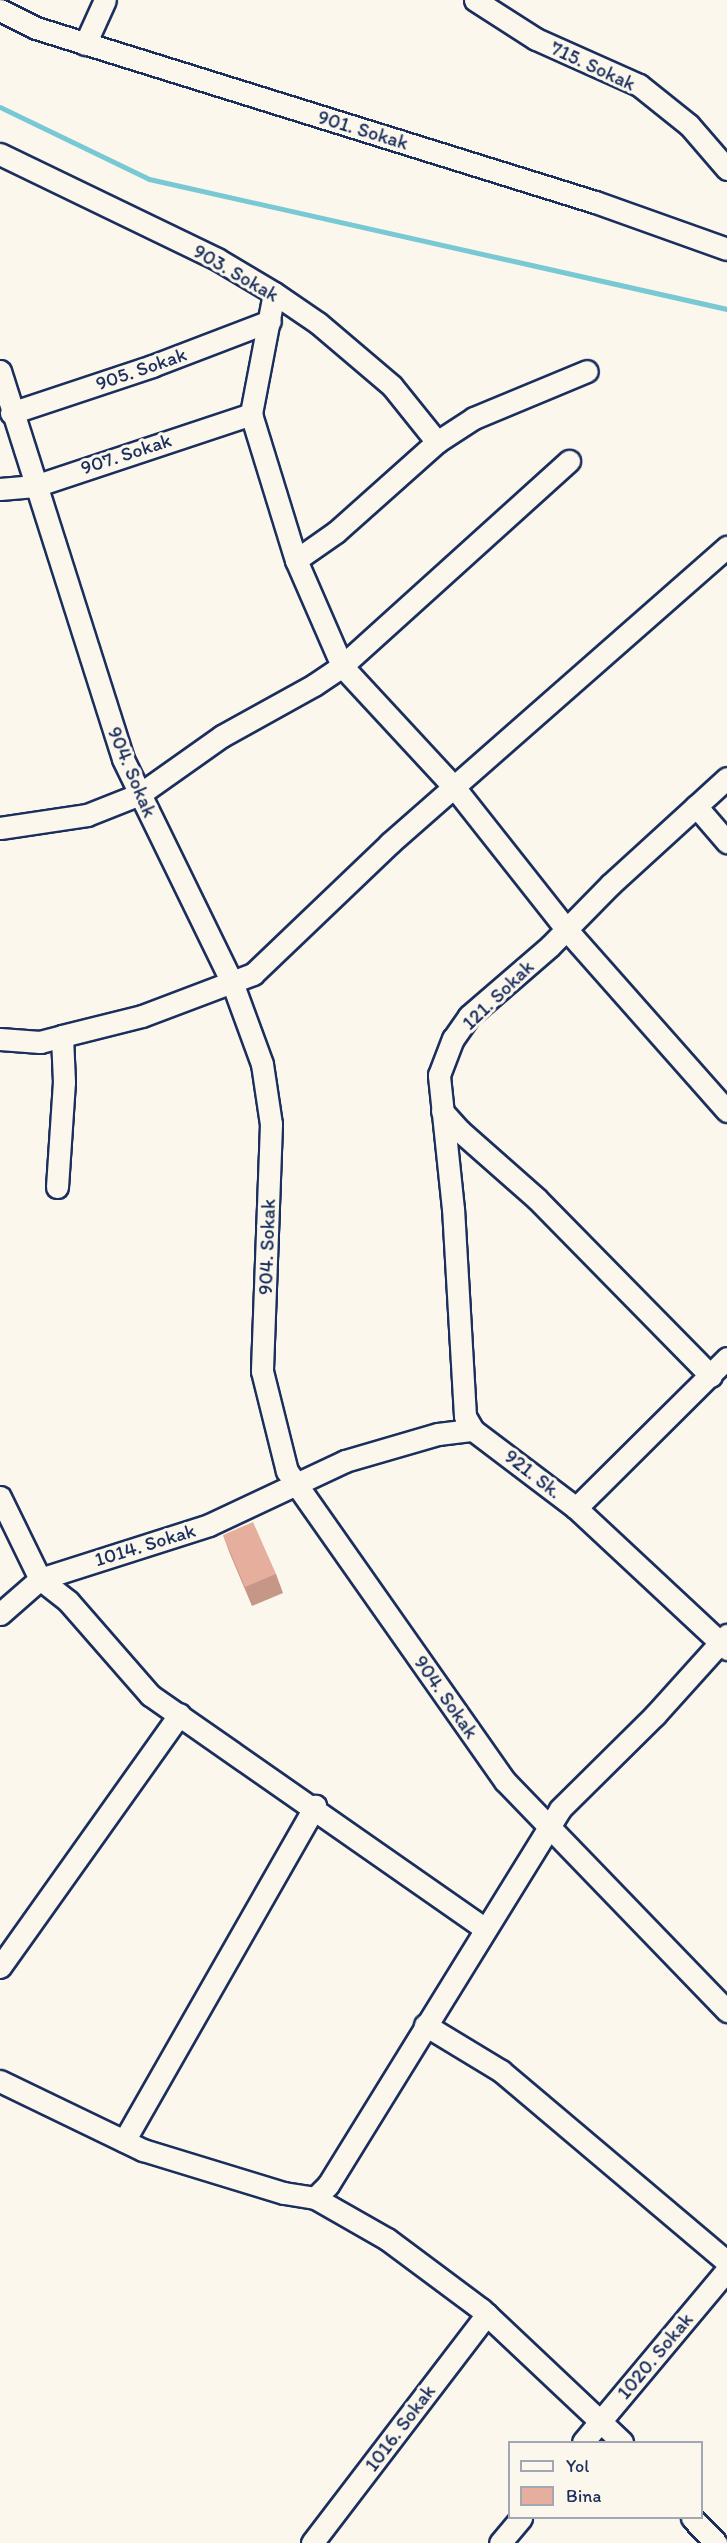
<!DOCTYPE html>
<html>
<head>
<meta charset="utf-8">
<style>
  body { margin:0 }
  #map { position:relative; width:727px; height:2543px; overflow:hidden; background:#fbf7ec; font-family:Itim,sans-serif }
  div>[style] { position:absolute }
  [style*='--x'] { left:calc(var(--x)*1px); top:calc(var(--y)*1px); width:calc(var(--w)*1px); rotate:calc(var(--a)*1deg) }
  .stream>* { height:5px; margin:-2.5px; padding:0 2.5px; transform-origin:2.5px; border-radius:2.5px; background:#79c9d4 }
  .roads { filter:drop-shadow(2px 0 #1b2f5e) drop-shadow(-2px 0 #1b2f5e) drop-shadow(0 2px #1b2f5e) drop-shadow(0 -2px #1b2f5e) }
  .minor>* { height:21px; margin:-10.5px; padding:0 10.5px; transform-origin:10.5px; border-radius:10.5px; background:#fbf7ec }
  .wall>* { inset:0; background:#c69687 }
  .building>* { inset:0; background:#e6ae9d }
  span { translate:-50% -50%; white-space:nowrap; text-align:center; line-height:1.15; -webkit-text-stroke:6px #fbf7ec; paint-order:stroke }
  .street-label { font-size:20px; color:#1b2f5e }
  .legend { position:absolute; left:508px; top:2441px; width:195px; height:78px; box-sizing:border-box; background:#fbf7ec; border:2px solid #a1a7b3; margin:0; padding:8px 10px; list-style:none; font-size:18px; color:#1b2f5e }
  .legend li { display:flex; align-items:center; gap:12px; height:30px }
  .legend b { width:30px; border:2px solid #a1a7b3 }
</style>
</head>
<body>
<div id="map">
  <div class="stream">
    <i style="--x:0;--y:107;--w:165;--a:25.8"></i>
    <i style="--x:149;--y:179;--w:592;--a:12.68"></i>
  </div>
  <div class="roads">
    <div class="minor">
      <i style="--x:475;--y:0;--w:72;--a:32.6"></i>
      <i style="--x:536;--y:39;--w:113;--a:24.1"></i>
      <i style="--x:639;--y:85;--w:64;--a:38.7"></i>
      <i style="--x:689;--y:125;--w:58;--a:49.2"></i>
      <i style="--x:0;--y:10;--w:40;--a:26.6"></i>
      <i style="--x:36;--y:28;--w:585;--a:17.29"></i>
      <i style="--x:595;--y:202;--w:140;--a:19.6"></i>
      <i style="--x:85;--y:44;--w:48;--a:-65.6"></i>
      <i style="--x:0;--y:154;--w:241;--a:25.8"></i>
      <i style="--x:217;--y:259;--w:66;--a:30.8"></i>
      <i style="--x:274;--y:293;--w:53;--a:34.3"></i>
      <i style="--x:318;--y:323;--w:97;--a:40.4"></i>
      <i style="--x:392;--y:386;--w:72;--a:51.2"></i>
      <i style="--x:274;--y:293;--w:123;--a:100.8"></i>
      <i style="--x:251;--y:414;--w:153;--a:72.9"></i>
      <i style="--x:296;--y:560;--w:116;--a:66.5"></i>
      <i style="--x:342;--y:666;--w:165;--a:47.2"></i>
      <i style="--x:454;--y:787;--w:181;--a:51.7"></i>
      <i style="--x:566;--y:929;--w:243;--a:48.5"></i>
      <i style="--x:0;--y:371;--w:407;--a:72.4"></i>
      <i style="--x:123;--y:759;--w:248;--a:64"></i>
      <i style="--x:232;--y:982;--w:87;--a:69.9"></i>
      <i style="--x:262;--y:1064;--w:61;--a:81.5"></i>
      <i style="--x:271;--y:1124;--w:247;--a:92.1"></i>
      <i style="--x:262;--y:1371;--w:103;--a:76"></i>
      <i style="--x:287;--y:1471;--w:379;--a:54.9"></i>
      <i style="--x:505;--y:1781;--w:320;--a:46"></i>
      <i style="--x:11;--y:413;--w:149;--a:-18.4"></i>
      <i style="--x:152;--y:366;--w:126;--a:-20.9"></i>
      <i style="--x:0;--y:489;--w:35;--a:-5"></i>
      <i style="--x:35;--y:486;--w:228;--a:-18.4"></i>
      <i style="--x:296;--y:560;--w:49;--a:-35"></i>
      <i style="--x:336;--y:532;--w:135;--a:-41.7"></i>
      <i style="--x:437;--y:442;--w:44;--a:-33"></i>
      <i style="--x:474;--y:418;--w:122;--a:-22.6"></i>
      <i style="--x:696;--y:806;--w:48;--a:49.3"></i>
      <i style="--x:0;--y:828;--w:88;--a:-8.5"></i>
      <i style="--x:87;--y:815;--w:57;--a:-21.6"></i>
      <i style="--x:140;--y:794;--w:100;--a:-35.3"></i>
      <i style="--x:222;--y:736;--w:105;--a:-29"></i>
      <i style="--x:314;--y:685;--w:34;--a:-34"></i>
      <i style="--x:342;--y:666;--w:306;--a:-42.1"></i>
      <i style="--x:0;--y:1039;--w:40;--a:4.3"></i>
      <i style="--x:40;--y:1042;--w:23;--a:-15"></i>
      <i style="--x:62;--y:1036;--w:82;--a:-14"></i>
      <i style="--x:142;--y:1016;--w:119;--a:-20.7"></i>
      <i style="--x:253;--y:974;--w:190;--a:-43.7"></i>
      <i style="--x:390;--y:843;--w:449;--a:-41.3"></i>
      <i style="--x:442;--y:1111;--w:27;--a:48"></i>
      <i style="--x:460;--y:1131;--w:103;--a:41.4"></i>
      <i style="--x:537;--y:1199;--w:248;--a:45.5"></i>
      <i style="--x:57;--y:1187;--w:105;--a:-86.2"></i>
      <i style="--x:64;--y:1082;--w:46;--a:-92.5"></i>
      <i style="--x:473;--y:1430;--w:16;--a:-120"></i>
      <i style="--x:465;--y:1416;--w:207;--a:-93.3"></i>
      <i style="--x:453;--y:1209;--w:135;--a:-96"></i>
      <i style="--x:439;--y:1075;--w:39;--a:-69"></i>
      <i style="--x:453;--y:1039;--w:28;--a:-55"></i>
      <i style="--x:469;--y:1016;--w:107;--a:-40.8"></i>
      <i style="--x:550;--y:946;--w:87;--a:-45.5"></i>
      <i style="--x:611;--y:884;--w:157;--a:-42.4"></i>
      <i style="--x:0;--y:1497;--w:91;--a:64"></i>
      <i style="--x:40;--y:1579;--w:36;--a:38"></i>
      <i style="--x:68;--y:1601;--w:125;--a:48.9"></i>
      <i style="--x:150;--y:1695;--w:409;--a:34.9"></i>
      <i style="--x:576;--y:1508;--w:213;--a:-44.8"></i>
      <i style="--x:0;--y:1614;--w:53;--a:-41.2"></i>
      <i style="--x:40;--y:1579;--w:177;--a:-17.7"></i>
      <i style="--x:209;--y:1525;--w:150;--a:-25.2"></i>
      <i style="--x:345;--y:1461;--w:97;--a:-16.2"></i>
      <i style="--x:438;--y:1434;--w:35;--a:-7"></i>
      <i style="--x:473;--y:1430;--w:129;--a:37.1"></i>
      <i style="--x:576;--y:1508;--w:207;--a:43"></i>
      <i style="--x:0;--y:1967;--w:310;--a:-54.6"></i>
      <i style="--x:425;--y:2025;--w:89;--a:31.2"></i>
      <i style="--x:501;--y:2071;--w:296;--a:40.2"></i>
      <i style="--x:0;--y:2081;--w:159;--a:25.8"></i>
      <i style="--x:143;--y:2150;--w:147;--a:17"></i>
      <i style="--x:284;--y:2193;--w:31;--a:9"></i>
      <i style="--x:315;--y:2198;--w:18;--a:-45"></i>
      <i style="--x:328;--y:2185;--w:442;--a:-58.3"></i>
      <i style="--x:560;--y:1809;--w:134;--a:-44.7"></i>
      <i style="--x:655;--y:1715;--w:108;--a:-48"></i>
      <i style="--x:124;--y:2141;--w:386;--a:-60.3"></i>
      <i style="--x:315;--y:2198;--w:83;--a:29.7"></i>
      <i style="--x:387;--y:2239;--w:117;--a:36.7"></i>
      <i style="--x:481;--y:2309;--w:194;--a:43.3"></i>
      <i style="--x:583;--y:2442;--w:224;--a:-50.1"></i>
      <i style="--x:692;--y:2518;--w:35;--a:46"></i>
      <i style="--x:312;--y:2543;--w:288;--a:-52.6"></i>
      <i style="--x:500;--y:2543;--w:33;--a:-50"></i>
    </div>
  </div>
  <div class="wall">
    <i style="clip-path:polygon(223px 1535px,276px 1574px,283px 1593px,252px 1606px,230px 1554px)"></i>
  </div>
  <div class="building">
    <i style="clip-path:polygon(253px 1522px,276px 1574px,245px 1587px,223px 1535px)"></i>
  </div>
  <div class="street-label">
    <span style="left:593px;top:66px;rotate:25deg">715. Sokak</span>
    <span style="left:363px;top:130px;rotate:17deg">901. Sokak</span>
    <span style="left:236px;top:273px;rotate:30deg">903. Sokak</span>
    <span style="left:141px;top:369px;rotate:-19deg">905. Sokak</span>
    <span style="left:126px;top:454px;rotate:-18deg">907. Sokak</span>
    <span style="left:132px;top:772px;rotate:67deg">904. Sokak</span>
    <span style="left:498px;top:995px;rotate:-44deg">121. Sokak</span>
    <span style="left:267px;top:1247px;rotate:-88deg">904. Sokak</span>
    <span style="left:533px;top:1474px;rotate:38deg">921. Sk.</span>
    <span style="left:145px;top:1545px;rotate:-17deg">1014. Sokak</span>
    <span style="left:446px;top:1697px;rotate:55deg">904. Sokak</span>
    <span style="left:655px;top:2356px;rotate:-50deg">1020. Sokak</span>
    <span style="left:400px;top:2428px;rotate:-53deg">1016. Sokak</span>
  </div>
  <ul class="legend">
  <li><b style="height:8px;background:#fbf7ec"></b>Yol</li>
  <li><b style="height:16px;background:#e6ae9d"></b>Bina</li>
  </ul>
</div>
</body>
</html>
